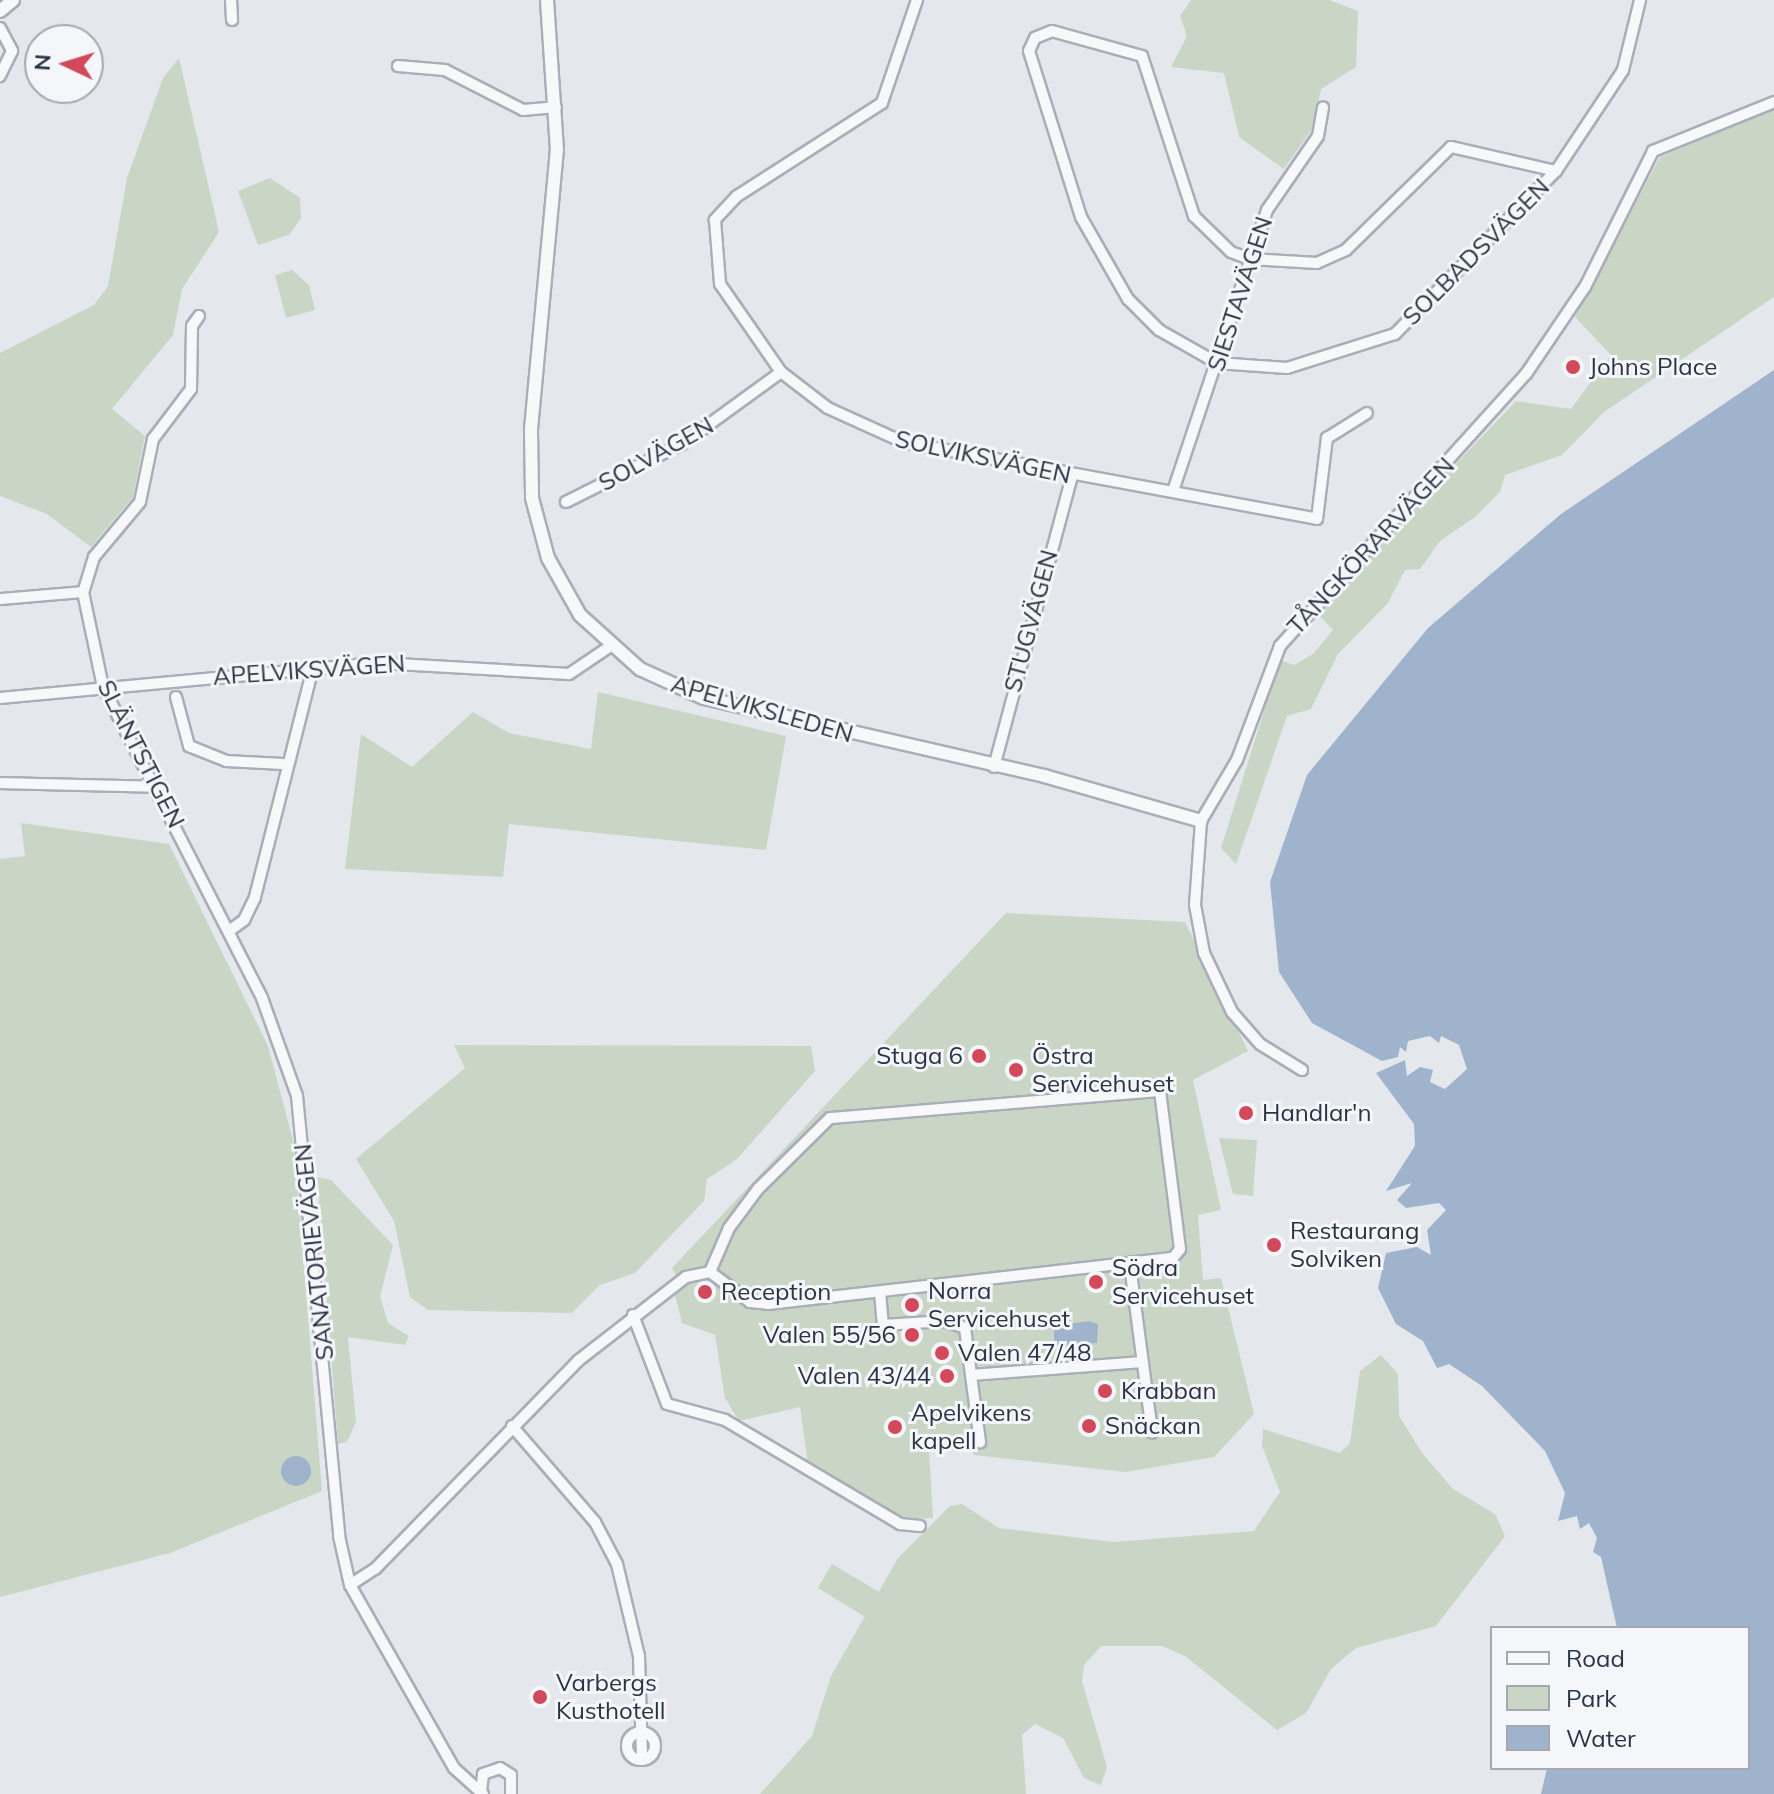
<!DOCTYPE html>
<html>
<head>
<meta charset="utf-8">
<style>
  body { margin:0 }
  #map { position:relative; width:1774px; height:1794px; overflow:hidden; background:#e4e7ec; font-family:Mulish,sans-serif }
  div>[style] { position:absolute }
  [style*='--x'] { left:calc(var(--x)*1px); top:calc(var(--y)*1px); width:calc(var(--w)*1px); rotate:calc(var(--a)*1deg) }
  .green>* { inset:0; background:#c9d6c5 }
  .water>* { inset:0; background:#9fb4cc }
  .round { border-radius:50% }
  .roads { filter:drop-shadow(2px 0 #a9aeb7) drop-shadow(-2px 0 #a9aeb7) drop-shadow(0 2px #a9aeb7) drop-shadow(0 -2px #a9aeb7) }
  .minor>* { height:10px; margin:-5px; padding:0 5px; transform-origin:5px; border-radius:5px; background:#f7f8fa }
  .minor>.ring { margin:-5px; padding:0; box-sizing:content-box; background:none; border:10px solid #f7f8fa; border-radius:50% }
  .tertiary>* { height:12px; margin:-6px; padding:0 6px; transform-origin:6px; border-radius:6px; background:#f7f8fa }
  .dots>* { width:22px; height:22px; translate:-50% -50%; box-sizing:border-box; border:4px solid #f4f6f9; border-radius:50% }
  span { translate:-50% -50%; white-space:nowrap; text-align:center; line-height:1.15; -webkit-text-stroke:6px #f4f6f9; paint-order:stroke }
  .street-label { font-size:24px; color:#2b3445 }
  .poi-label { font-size:24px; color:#2b3445 }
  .left { translate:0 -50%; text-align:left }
  .right { translate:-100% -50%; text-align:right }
  .legend { position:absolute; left:1490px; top:1626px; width:260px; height:144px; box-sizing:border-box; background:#f4f6f9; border:2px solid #a4a8b1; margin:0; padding:10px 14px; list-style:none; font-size:24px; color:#2b3445 }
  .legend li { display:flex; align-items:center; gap:16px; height:40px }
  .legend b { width:40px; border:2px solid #a4a8b1 }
  .north { position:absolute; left:24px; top:24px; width:80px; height:80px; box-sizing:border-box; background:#f4f6f9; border:2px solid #a4a8b1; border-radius:50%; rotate:274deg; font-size:22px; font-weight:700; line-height:32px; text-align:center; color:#2b3445 }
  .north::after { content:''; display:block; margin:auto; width:28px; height:36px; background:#d1495b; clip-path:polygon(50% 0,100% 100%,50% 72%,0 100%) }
</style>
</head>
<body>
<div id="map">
  <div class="green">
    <i style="clip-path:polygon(1191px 0,1329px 0,1358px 11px,1356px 67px,1321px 89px,1312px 129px,1284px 169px,1239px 137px,1224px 73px,1171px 67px,1187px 36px,1180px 16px)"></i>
    <i style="clip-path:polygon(179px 58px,219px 232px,182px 289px,173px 335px,112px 409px,145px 436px,133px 497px,91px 547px,47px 514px,0 496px,0 353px,94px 305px,108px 286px,127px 178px,163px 78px)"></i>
    <i style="clip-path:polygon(1774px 109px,1774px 297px,1604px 412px,1562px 455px,1505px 475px,1500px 492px,1475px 517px,1440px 541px,1420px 569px,1405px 570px,1388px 603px,1338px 654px,1311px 709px,1287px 716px,1236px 864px,1221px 848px,1280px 660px,1294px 665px,1313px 654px,1333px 630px,1315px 611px,1516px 401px,1571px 409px,1611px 355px,1575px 317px,1660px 157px)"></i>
    <i style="clip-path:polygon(270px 178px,300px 198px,301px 218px,289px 235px,258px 245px,238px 191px)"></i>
    <i style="clip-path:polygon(292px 270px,309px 285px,315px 310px,286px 318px,275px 275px)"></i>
    <i style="clip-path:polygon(598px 692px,786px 736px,766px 850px,509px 824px,503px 877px,345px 869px,361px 734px,412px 767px,473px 712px,509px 733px,591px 749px)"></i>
    <i style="clip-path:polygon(21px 823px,169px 844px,268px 1046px,294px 1144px,322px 1491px,170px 1553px,0 1597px,0 859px,25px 856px)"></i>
    <i style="clip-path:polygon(1006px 913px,1185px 922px,1248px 1051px,1193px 1080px,1221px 1210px,1198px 1215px,1203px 1280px,1221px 1278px,1254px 1414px,1214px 1457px,1126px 1472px,974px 1455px,963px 1436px,928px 1435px,933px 1518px,900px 1519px,808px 1464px,800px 1407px,739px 1421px,725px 1398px,715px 1335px,682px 1323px,675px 1295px,683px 1289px,672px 1268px)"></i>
    <i style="clip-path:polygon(454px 1045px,811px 1046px,815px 1071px,737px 1159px,707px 1179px,704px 1201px,635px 1273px,600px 1285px,572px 1313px,428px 1310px,410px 1297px,394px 1221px,356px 1159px,465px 1068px)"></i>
    <i style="clip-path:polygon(1219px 1138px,1257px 1140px,1253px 1196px,1233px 1194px)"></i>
    <i style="clip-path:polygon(317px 1177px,331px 1180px,393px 1245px,380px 1296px,388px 1323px,409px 1336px,405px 1345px,348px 1337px,356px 1422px,347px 1442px,338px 1444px)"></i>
    <i style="clip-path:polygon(1381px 1355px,1398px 1374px,1399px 1416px,1422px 1453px,1453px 1489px,1495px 1514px,1505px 1536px,1436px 1626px,1356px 1648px,1331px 1669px,1306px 1713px,1277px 1730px,1185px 1656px,1162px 1646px,1101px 1646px,1084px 1665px,1082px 1681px,1107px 1767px,1101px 1785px,1084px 1778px,1063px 1738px,1035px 1724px,1022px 1735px,1026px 1794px,760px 1794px,812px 1736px,831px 1676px,898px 1558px,950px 1506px,962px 1504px,999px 1528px,1113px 1542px,1254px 1531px,1280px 1492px,1262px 1446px,1263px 1429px,1340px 1453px,1350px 1443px,1360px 1371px)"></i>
    <i style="clip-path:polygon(832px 1564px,881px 1593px,867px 1618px,818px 1588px)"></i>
  </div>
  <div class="water">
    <i style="clip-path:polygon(1774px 370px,1774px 1794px,1541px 1794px,1547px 1768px,1748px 1768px,1748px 1628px,1617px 1628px,1601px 1557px,1593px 1552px,1597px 1538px,1589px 1523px,1580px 1529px,1577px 1516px,1558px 1521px,1565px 1493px,1545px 1451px,1482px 1386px,1449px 1364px,1437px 1368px,1423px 1341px,1396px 1324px,1378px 1288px,1386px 1253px,1417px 1247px,1431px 1255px,1427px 1230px,1446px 1210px,1439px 1203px,1406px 1208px,1397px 1200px,1412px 1183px,1386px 1191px,1415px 1146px,1414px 1124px,1376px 1073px,1405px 1060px,1407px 1076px,1420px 1067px,1433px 1070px,1430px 1082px,1445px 1089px,1467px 1069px,1459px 1045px,1441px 1036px,1439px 1043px,1430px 1036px,1408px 1041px,1406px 1052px,1400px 1047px,1398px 1057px,1382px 1061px,1312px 1023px,1279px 972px,1270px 882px,1307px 775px,1428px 628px,1561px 514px)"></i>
    <i style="clip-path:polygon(1089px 1321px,1098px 1324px,1097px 1343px,1054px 1346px,1054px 1326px)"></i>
    <i class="round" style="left:281px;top:1456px;width:30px;height:30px"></i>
  </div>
  <div class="roads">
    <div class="minor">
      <i style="--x:231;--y:0;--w:20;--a:87"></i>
      <i style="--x:917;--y:0;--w:109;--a:108.8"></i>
      <i style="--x:882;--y:103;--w:172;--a:147.3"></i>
      <i style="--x:737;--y:196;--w:33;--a:133"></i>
      <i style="--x:715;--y:220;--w:64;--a:85.5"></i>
      <i style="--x:720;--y:284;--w:107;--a:55.3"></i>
      <i style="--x:781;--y:372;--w:59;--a:37.5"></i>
      <i style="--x:828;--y:408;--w:82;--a:24.4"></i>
      <i style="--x:903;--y:442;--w:421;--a:10.5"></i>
      <i style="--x:1317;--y:519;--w:82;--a:-83"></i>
      <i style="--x:1327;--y:438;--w:47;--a:-32"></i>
      <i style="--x:0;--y:28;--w:26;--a:62"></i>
      <i style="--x:12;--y:51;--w:28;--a:116"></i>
      <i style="--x:398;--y:66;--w:47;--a:4.9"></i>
      <i style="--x:445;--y:70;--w:88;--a:27.1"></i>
      <i style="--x:523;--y:110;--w:33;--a:-5"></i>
      <i style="--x:1556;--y:171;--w:108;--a:-167.1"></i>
      <i style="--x:1451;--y:147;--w:147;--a:135.6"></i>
      <i style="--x:1346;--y:250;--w:32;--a:156"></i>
      <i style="--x:1317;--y:263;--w:67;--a:-176.6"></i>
      <i style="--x:1250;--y:259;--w:20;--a:-160"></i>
      <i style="--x:1231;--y:252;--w:52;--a:-135.8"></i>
      <i style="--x:1194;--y:216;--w:168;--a:-108"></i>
      <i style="--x:1142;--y:56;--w:93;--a:-164.5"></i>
      <i style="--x:1052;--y:31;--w:18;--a:158"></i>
      <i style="--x:1035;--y:38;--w:14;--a:115"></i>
      <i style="--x:1029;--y:51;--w:174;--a:72.6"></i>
      <i style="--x:1081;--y:217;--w:95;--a:60.2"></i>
      <i style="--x:1128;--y:299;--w:44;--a:45"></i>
      <i style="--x:1159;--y:330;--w:67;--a:29.6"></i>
      <i style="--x:1217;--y:363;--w:70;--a:4.1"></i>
      <i style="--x:1287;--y:368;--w:113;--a:-17.5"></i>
      <i style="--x:1395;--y:334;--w:229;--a:-45.4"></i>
      <i style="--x:1556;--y:171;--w:121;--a:-56.4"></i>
      <i style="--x:1623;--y:70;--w:72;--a:-76.3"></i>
      <i style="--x:199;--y:316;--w:12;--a:125"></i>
      <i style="--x:192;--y:326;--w:63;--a:90.9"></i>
      <i style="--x:191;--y:389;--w:63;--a:127.2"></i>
      <i style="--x:153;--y:439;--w:64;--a:101.7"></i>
      <i style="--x:140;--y:502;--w:72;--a:129.9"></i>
      <i style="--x:94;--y:557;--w:37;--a:107"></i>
      <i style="--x:83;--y:592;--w:97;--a:78.1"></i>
      <i style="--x:103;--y:687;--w:349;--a:62.9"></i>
      <i style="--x:262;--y:998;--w:104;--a:70.3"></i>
      <i style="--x:297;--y:1096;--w:442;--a:84.5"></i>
      <i style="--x:339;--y:1536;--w:50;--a:77.3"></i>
      <i style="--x:350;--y:1585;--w:30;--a:-33"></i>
      <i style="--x:375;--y:1569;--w:292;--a:-45.7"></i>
      <i style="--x:579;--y:1360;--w:135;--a:-37.8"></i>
      <i style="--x:686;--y:1277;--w:25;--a:-12"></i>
      <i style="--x:710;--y:1272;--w:50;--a:36.9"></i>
      <i style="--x:750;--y:1302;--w:18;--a:6"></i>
      <i style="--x:768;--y:1304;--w:408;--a:-6.5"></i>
      <i style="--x:1173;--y:1258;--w:11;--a:-52"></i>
      <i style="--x:1180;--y:1249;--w:159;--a:-97.2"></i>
      <i style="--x:1160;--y:1091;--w:331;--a:175.3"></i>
      <i style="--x:830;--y:1118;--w:101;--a:135.4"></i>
      <i style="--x:758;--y:1189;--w:49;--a:126.6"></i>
      <i style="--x:729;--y:1228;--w:48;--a:113.4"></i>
      <i style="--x:1173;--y:491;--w:296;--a:-71.5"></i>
      <i style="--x:1267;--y:210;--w:90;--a:-55.4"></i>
      <i style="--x:1318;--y:136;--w:29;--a:-80"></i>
      <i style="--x:566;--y:502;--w:130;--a:-26.6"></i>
      <i style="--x:682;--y:444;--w:122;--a:-36"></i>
      <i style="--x:0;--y:599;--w:83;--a:-4.8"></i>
      <i style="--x:176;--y:697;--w:51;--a:75.1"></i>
      <i style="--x:189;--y:746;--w:40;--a:22"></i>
      <i style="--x:226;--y:761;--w:57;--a:3"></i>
      <i style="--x:0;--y:698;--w:381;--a:-5.3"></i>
      <i style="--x:379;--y:663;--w:190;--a:3.3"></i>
      <i style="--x:569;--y:674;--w:48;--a:-34"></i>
      <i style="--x:994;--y:767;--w:301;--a:-75"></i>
      <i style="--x:0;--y:783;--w:159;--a:1.4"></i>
      <i style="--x:229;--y:931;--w:19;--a:-36"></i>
      <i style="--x:244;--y:920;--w:25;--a:-64"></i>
      <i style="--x:255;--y:897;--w:237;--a:-75.8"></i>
      <i style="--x:1302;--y:1070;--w:49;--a:-148.2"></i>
      <i style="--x:1260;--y:1044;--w:43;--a:-131.2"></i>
      <i style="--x:1232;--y:1012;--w:65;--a:-115.4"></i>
      <i style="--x:1204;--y:953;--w:49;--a:-100.6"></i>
      <i style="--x:1195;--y:905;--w:84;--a:-85.9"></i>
      <i style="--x:1201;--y:821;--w:71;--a:-59.5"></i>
      <i style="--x:1237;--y:760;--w:122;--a:-69.3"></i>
      <i style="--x:1280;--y:646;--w:367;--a:-47.9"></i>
      <i style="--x:1526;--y:374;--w:105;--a:-55.9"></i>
      <i style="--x:1585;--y:287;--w:152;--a:-63.4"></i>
      <i style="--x:1653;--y:151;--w:131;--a:-22"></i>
      <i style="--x:1130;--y:1265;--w:169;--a:82.5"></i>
      <i style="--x:880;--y:1292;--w:33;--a:85"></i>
      <i style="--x:883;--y:1325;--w:62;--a:-3.7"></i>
      <i style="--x:945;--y:1321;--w:21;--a:19"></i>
      <i style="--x:965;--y:1328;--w:47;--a:82.7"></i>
      <i style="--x:971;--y:1375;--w:172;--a:-4.3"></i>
      <i style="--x:633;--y:1315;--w:95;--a:69.1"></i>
      <i style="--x:667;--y:1404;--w:60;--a:15.4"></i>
      <i style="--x:725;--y:1420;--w:204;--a:30.7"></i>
      <i style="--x:900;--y:1524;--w:20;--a:6"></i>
      <i style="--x:971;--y:1375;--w:68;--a:82.3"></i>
      <i style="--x:512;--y:1426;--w:127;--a:49.2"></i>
      <i style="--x:595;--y:1522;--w:47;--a:62.4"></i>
      <i style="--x:617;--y:1564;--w:95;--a:76.6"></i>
      <i style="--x:639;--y:1656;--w:104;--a:88.3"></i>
      <i style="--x:350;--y:1585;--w:210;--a:60.4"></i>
      <i style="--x:454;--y:1768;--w:39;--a:42"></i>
      <i class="ring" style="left:627px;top:1732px;width:18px;height:18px"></i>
      <i style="--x:481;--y:1791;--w:17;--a:-83"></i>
      <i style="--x:483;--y:1774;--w:18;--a:-19"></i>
      <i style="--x:500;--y:1768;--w:13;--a:32"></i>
      <i style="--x:511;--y:1775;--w:19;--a:90"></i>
    </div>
    <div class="tertiary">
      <i style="--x:547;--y:0;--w:149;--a:86.2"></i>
      <i style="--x:557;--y:149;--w:283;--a:95.3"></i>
      <i style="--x:531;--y:431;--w:67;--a:89.1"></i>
      <i style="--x:532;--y:498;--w:62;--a:75.1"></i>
      <i style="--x:548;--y:558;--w:65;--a:60.7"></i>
      <i style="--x:580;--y:615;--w:81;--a:42"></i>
      <i style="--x:640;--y:669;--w:70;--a:24.4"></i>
      <i style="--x:704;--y:698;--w:349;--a:12.9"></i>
      <i style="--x:1044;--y:776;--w:163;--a:16"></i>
      <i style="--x:0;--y:11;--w:17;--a:-40"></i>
    </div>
  </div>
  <div class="dots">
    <i style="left:1573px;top:367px;background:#d1495b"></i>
    <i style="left:979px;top:1056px;background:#d1495b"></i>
    <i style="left:1016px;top:1070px;background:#d1495b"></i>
    <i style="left:1246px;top:1113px;background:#d1495b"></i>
    <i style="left:1274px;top:1245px;background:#d1495b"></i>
    <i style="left:1096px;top:1282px;background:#d1495b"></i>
    <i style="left:705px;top:1292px;background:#d1495b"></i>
    <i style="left:912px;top:1305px;background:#d1495b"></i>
    <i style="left:912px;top:1335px;background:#d1495b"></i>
    <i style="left:942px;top:1353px;background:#d1495b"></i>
    <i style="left:947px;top:1376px;background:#d1495b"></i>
    <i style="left:1105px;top:1391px;background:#d1495b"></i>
    <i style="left:1089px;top:1426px;background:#d1495b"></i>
    <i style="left:895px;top:1427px;background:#d1495b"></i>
    <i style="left:540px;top:1697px;background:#d1495b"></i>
  </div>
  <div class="street-label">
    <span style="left:1476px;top:252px;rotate:-45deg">SOLBADSVÄGEN</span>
    <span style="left:1240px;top:294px;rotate:-72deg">SIESTAVÄGEN</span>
    <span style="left:656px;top:454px;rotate:-29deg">SOLVÄGEN</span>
    <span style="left:983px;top:457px;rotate:12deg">SOLVIKSVÄGEN</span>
    <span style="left:1371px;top:546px;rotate:-47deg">TÅNGKÖRARVÄGEN</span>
    <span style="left:1031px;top:621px;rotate:-75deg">STUGVÄGEN</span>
    <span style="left:309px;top:670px;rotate:-4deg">APELVIKSVÄGEN</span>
    <span style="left:762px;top:709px;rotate:16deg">APELVIKSLEDEN</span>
    <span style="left:141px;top:754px;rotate:63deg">SLÄNTSTIGEN</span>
    <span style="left:314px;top:1252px;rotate:-96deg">SANATORIEVÄGEN</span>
  </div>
  <div class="poi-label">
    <span class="left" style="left:1589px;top:367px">Johns Place</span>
    <span class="right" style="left:963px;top:1056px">Stuga 6</span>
    <span class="left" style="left:1032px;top:1070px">Östra<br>Servicehuset</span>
    <span class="left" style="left:1262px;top:1113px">Handlar'n</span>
    <span class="left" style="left:1290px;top:1245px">Restaurang<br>Solviken</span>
    <span class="left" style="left:1112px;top:1282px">Södra<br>Servicehuset</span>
    <span class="left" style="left:928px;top:1305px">Norra<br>Servicehuset</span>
    <span class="left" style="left:721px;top:1292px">Reception</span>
    <span class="right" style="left:896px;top:1335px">Valen 55/56</span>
    <span class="left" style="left:958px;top:1353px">Valen 47/48</span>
    <span class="right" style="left:931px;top:1376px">Valen 43/44</span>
    <span class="left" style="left:1121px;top:1391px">Krabban</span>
    <span class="left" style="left:911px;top:1427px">Apelvikens<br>kapell</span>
    <span class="left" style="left:1105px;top:1426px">Snäckan</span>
    <span class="left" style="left:556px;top:1697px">Varbergs<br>Kusthotell</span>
  </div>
  <ul class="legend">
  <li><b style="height:10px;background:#f7f8fa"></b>Road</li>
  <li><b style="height:22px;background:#c9d6c5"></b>Park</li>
  <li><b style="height:22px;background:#9fb4cc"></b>Water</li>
  </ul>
  <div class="north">N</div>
</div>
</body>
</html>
